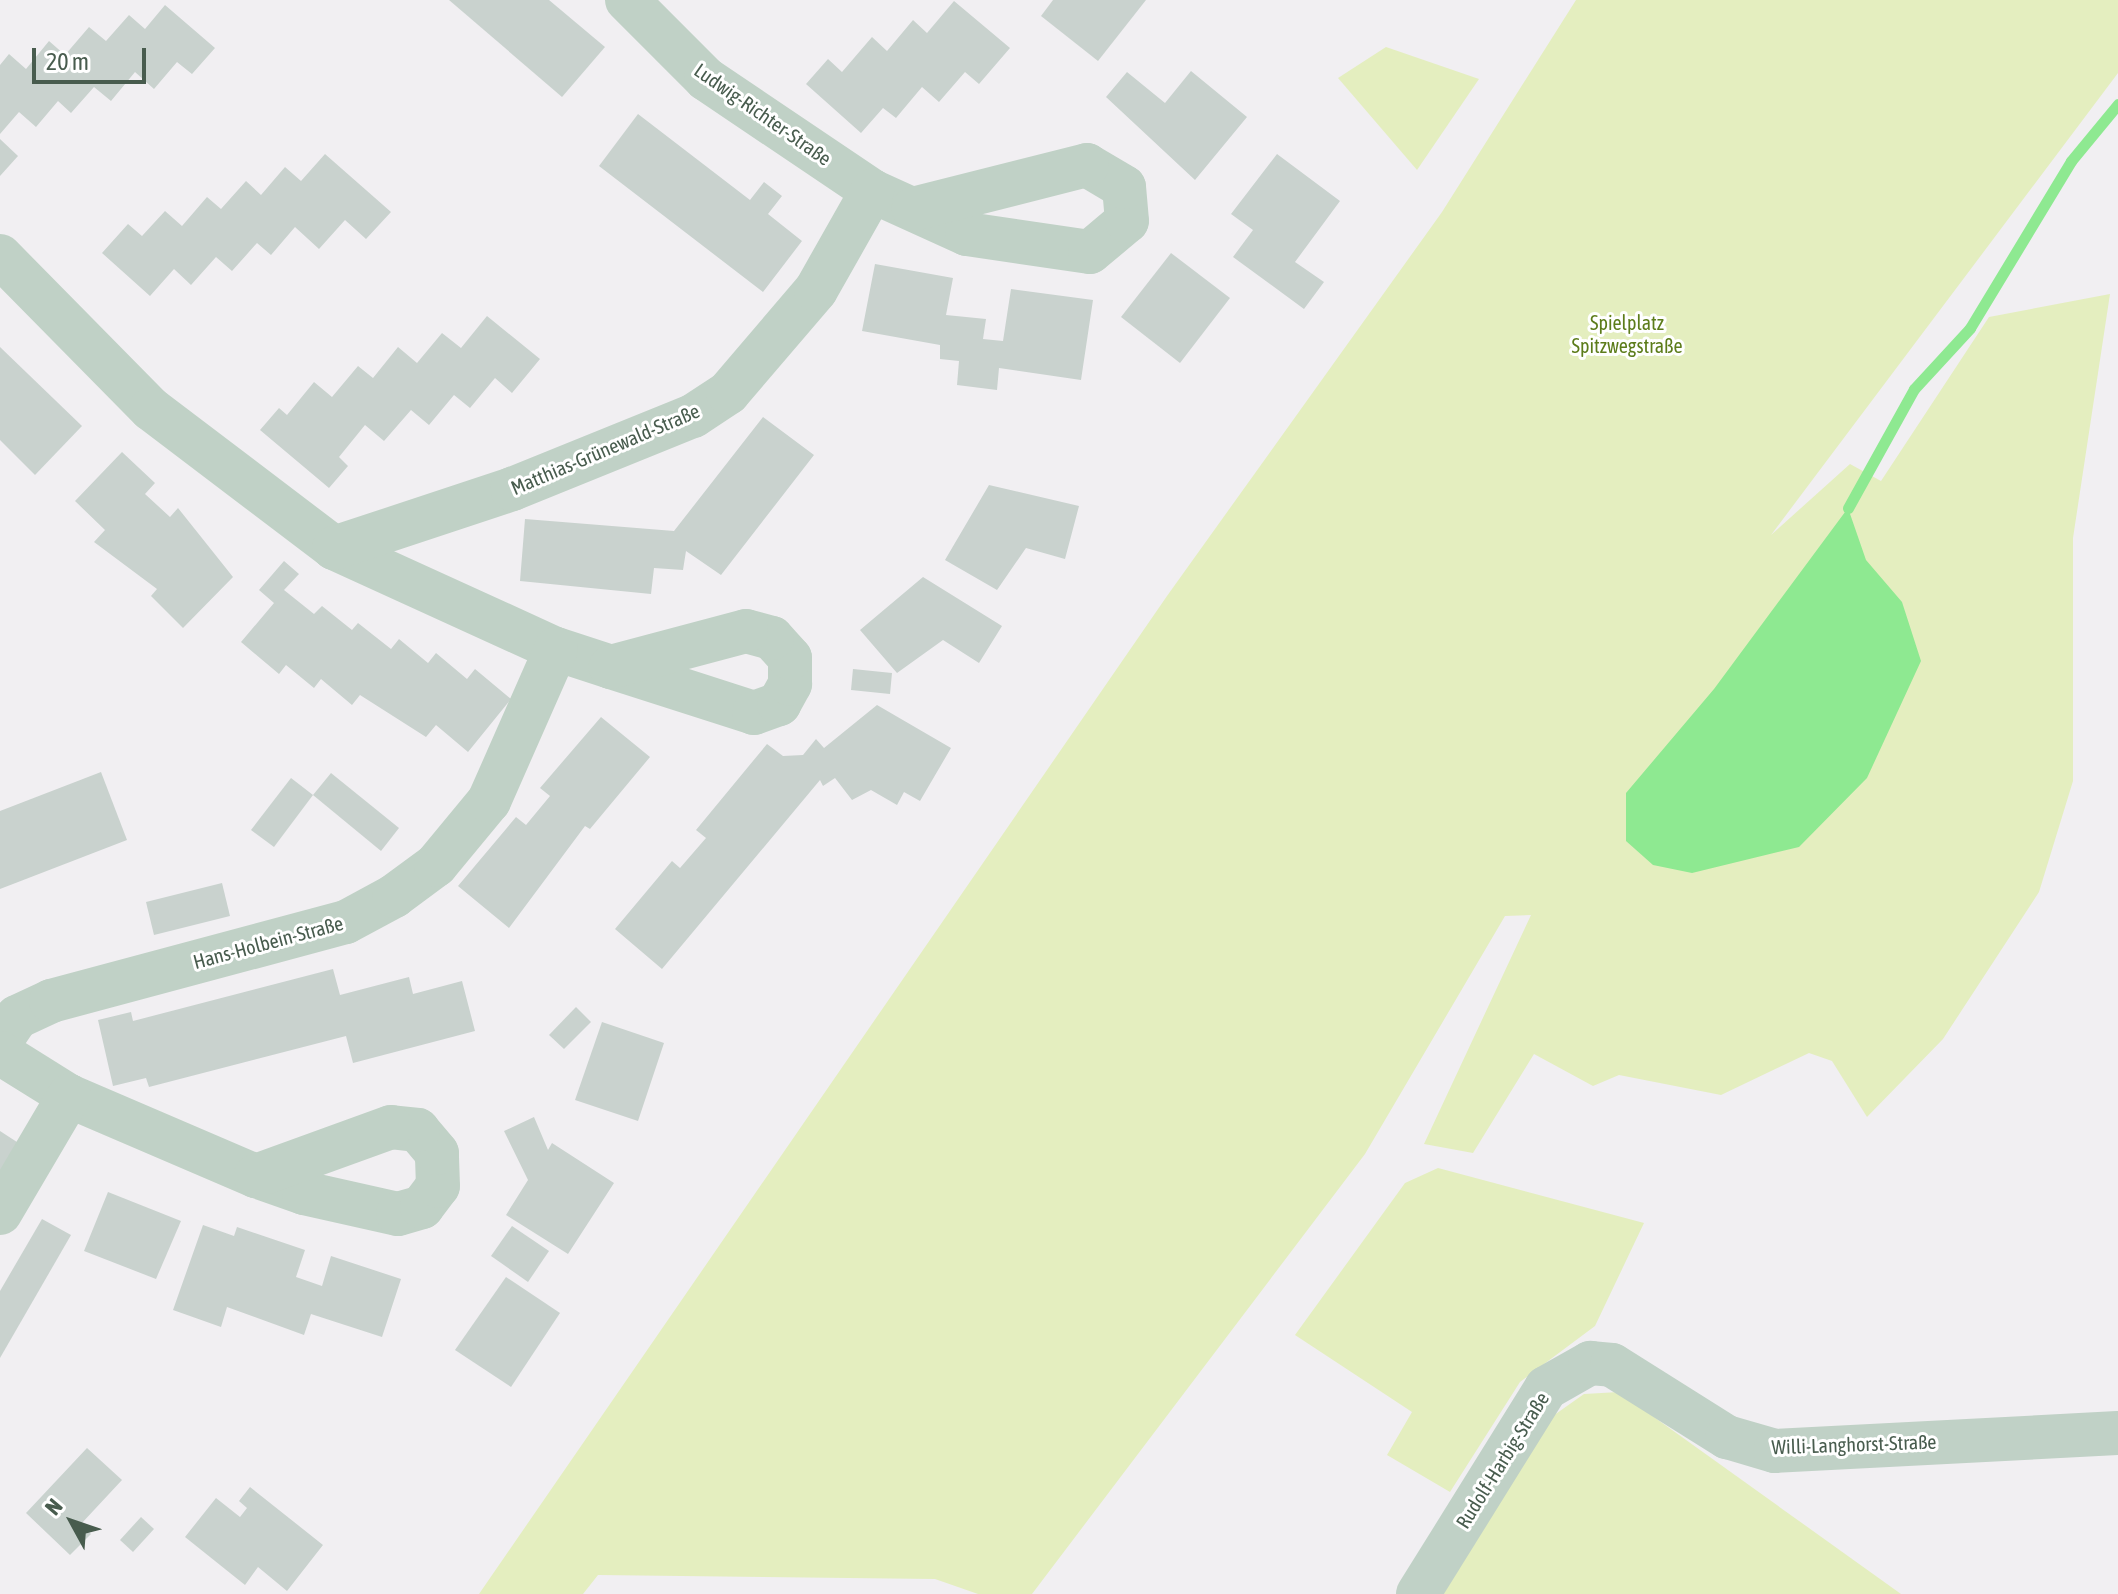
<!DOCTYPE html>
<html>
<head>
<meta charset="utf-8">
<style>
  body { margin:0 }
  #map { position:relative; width:2118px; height:1594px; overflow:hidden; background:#f1eff2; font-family:"Asap Condensed",sans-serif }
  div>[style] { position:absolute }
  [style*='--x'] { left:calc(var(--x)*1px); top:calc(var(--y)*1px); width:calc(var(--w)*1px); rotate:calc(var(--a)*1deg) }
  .green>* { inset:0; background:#e4eebf }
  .water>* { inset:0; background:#8ee991 }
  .stream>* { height:11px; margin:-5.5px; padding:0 5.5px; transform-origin:5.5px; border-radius:5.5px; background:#8ee991 }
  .building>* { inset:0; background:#c9d2ce }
  .minor>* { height:44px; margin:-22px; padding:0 22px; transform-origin:22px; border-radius:22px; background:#c0d1c6 }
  span { translate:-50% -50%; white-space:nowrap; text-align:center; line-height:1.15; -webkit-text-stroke:6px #fff; paint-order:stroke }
  .street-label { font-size:20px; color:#485c4e }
  .park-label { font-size:20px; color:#5c7c1a }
  .north { position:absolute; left:32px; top:1482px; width:80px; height:80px; -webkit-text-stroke:6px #fff; paint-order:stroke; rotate:310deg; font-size:22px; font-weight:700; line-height:32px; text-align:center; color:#485c4e }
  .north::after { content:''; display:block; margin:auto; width:28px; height:36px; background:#485c4e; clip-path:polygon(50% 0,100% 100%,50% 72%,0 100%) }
  .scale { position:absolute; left:32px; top:48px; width:114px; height:36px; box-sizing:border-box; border:4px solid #485c4e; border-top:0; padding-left:10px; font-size:24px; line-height:28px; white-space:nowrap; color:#485c4e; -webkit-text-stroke:6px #fff; paint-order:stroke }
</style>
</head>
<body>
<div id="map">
  <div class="green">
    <i style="clip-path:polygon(1576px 0,2118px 0,2118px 73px,1771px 535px,1850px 464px,1881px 481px,1989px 317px,2110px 294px,2073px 538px,2073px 781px,2039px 892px,1943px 1039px,1867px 1117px,1832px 1061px,1809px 1053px,1721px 1095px,1619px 1075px,1593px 1086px,1534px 1054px,1473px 1153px,1424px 1144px,1531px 915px,1505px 916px,1365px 1154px,1032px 1594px,978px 1594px,935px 1579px,598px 1575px,583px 1594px,479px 1594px,1167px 596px,1442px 212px)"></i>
    <i style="clip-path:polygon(1386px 47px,1479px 79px,1417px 170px,1338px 78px)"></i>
    <i style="clip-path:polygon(1438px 1168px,1644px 1223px,1595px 1326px,1520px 1382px,1450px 1492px,1387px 1455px,1412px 1412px,1295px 1335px,1405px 1183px)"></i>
    <i style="clip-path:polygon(1619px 1392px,1901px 1594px,1439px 1594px,1550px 1418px,1584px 1394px)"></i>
  </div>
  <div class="water">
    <i style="clip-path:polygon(1848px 508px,1866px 560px,1902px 602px,1921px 661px,1867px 778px,1799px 847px,1692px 873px,1653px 865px,1626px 841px,1626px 793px,1714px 689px)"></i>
  </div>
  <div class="stream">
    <i style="--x:1848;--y:508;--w:136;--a:-61"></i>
    <i style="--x:1914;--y:389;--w:83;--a:-47.4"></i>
    <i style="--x:1970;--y:328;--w:195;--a:-58.8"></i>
    <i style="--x:2071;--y:161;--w:74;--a:-50.5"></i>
  </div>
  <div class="building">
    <i style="clip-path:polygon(449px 0,549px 0,605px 47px,562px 97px)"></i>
    <i style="clip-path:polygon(1053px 0,1146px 0,1098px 61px,1041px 16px)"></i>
    <i style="clip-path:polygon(954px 1px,1010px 48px,979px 84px,965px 72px,939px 102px,922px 87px,896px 118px,883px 108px,861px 133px,806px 84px,828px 59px,842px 72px,872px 37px,887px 51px,913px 20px,927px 33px)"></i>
    <i style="clip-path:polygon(165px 5px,215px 48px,192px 74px,177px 62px,154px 89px,135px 72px,111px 101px,94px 87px,71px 113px,58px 101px,36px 127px,19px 112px,0 134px,0 65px,9px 54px,26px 69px,49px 41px,65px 55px,89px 27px,106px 41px,129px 15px,145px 29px)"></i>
    <i style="clip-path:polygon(1191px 71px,1247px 117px,1195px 180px,1106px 97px,1127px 72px,1165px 103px)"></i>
    <i style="clip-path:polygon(638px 114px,750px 200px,764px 182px,782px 196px,768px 214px,802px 241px,763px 292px,599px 166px)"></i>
    <i style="clip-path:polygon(0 139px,18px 156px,0 176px)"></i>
    <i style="clip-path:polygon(325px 154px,391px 212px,366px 239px,345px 220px,319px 249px,295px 227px,271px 255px,257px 243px,232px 271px,216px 257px,191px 285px,174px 269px,150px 296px,102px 253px,128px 224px,142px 236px,165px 211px,182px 226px,207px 197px,221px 209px,246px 181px,261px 195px,285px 167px,301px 181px)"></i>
    <i style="clip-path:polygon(1277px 154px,1340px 201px,1295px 262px,1324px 282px,1304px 309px,1233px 257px,1253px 230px,1231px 214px)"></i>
    <i style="clip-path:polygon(1171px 253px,1230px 298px,1180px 363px,1121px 317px)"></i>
    <i style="clip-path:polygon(875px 264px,953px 278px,946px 315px,986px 319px,983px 339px,1003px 341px,1011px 289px,1093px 300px,1081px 380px,999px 368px,997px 390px,957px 385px,959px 361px,940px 359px,940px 345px,862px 331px)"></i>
    <i style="clip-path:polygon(487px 316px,540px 359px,512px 393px,495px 378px,470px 408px,454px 395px,429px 425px,411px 410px,384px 441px,365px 425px,339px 457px,348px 466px,329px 488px,260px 430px,279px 408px,287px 415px,314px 382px,332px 397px,358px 366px,373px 378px,398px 347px,417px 363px,442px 333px,461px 348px)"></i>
    <i style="clip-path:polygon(0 347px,82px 426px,35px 475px,0 440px)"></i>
    <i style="clip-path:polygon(763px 417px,814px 455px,721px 575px,686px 551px,683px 570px,654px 568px,651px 594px,520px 581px,525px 519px,674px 531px)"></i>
    <i style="clip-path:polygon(122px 452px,155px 483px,145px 494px,170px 517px,178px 508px,233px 577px,183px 628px,151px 596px,157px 589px,94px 542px,105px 530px,75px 501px)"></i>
    <i style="clip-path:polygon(989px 485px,1079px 506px,1065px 559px,1026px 548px,997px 590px,945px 560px)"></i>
    <i style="clip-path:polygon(284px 561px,299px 574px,284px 590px,314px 614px,322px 606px,352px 630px,358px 623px,391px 649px,399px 639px,428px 663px,436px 653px,467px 679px,475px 669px,511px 699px,468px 752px,436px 725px,426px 737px,360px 695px,352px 705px,321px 679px,314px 688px,286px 665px,279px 674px,241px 642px,274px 603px,259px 590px)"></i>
    <i style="clip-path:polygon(923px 577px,1002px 626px,979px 663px,943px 640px,897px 673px,860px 630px)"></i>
    <i style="clip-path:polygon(853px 669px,892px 673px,890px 694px,851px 690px)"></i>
    <i style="clip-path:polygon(877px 705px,951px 748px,920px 801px,904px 792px,897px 805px,871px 790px,852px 800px,835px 778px,823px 786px,820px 780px,662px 969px,615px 929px,672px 861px,680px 868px,706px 838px,696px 830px,767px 744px,783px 756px,803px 755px,816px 739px,824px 748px)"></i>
    <i style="clip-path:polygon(601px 717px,650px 757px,590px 829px,585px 826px,509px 928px,458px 886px,516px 817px,526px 825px,550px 796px,540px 788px)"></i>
    <i style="clip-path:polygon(101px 772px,127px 840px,0 889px,0 811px)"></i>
    <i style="clip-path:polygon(331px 773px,399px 828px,381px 851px,313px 795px)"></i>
    <i style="clip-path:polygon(291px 778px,313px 795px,274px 847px,251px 830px)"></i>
    <i style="clip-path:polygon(222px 883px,230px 916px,154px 935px,146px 902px)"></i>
    <i style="clip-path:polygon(333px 969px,340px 995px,409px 977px,413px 994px,462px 981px,475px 1031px,353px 1063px,346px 1036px,149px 1087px,146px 1078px,113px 1086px,98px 1020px,131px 1012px,133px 1021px)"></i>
    <i style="clip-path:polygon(576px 1007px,591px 1022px,564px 1049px,549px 1035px)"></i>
    <i style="clip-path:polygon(602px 1022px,664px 1043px,638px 1121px,575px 1100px)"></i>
    <i style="clip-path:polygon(534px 1117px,548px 1150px,552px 1143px,614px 1183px,568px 1254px,506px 1215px,528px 1180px,504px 1131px)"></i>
    <i style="clip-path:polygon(0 1131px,20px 1144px,0 1173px)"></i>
    <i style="clip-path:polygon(108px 1192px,181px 1221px,156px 1279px,84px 1251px)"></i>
    <i style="clip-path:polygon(42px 1219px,71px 1235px,0 1358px,0 1291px)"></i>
    <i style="clip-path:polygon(203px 1225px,234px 1236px,237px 1227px,305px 1250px,296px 1277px,322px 1286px,331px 1256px,401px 1279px,382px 1337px,311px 1314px,304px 1335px,227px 1307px,221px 1327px,173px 1310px)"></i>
    <i style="clip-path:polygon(512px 1226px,549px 1251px,528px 1282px,491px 1256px)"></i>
    <i style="clip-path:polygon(506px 1277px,560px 1313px,511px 1387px,455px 1350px)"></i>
    <i style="clip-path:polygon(87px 1448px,122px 1480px,81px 1524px,91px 1534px,70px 1555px,26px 1513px)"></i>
    <i style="clip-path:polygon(250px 1487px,323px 1545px,287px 1591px,258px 1567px,245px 1585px,185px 1537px,216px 1498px,240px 1517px,247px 1508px,239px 1501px)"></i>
    <i style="clip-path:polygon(141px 1517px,154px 1529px,133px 1552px,120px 1540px)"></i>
  </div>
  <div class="minor">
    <i style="--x:627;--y:0;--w:112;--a:45"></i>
    <i style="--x:706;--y:79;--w:200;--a:34"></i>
    <i style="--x:872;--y:191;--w:104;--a:24.4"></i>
    <i style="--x:967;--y:234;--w:124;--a:8.3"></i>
    <i style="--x:1090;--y:252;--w:48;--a:-40"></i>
    <i style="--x:1127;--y:221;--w:34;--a:-95"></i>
    <i style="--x:1124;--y:187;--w:43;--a:-149.3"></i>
    <i style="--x:1087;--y:165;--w:179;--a:165.8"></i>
    <i style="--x:0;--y:256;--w:215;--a:45.4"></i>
    <i style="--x:151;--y:409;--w:230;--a:37.2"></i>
    <i style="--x:334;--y:548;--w:244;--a:24.5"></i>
    <i style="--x:556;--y:649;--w:58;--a:18.1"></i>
    <i style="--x:611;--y:667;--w:150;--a:17.8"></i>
    <i style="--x:754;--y:713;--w:27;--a:-20"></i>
    <i style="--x:779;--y:704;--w:23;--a:-61"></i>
    <i style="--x:790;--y:684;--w:26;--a:-90"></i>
    <i style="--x:790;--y:658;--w:27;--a:-132"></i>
    <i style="--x:772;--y:638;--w:27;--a:-165"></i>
    <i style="--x:746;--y:631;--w:140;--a:165.1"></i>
    <i style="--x:334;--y:548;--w:188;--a:-18.3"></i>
    <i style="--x:512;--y:489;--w:195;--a:-22"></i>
    <i style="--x:693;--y:416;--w:42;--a:-33.3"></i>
    <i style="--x:728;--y:393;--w:135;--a:-49.5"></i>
    <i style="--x:816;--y:290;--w:114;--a:-60.5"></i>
    <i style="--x:0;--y:1042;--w:30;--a:-56"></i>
    <i style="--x:17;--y:1017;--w:38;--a:-25"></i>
    <i style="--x:51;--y:1001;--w:305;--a:-15"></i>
    <i style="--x:346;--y:922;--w:55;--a:-28.4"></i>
    <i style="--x:394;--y:896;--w:52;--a:-36.4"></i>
    <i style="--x:436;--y:865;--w:83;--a:-50.4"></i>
    <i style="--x:489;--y:801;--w:166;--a:-66.2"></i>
    <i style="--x:0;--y:1053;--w:81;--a:31.9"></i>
    <i style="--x:69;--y:1096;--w:203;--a:23.2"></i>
    <i style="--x:256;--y:1176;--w:51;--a:19.5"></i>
    <i style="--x:304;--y:1193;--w:96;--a:12.6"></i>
    <i style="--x:398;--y:1214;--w:25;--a:-16"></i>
    <i style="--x:422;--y:1207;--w:26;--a:-53"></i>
    <i style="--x:438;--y:1186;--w:33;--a:-92"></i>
    <i style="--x:437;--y:1153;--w:30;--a:-130"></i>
    <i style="--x:418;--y:1130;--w:27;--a:-174"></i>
    <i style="--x:391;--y:1127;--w:144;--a:160.1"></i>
    <i style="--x:0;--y:1213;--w:136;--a:-59.5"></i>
    <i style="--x:1418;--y:1594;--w:243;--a:-58.1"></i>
    <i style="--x:1546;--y:1388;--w:51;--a:-29.6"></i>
    <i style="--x:1590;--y:1363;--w:22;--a:5"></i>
    <i style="--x:1612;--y:1365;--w:136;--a:32.1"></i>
    <i style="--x:1727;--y:1437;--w:50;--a:16.3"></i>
    <i style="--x:1775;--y:1451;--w:343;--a:-3"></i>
  </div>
  <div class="street-label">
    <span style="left:763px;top:114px;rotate:35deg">Ludwig-Richter-Straße</span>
    <span style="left:605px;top:449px;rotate:-23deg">Matthias-Grünewald-Straße</span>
    <span style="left:268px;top:942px;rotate:-15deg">Hans-Holbein-Straße</span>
    <span style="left:1854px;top:1444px;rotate:-2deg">Willi-Langhorst-Straße</span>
    <span style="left:1502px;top:1460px;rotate:-58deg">Rudolf-Harbig-Straße</span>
  </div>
  <div class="park-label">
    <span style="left:1627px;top:334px">Spielplatz<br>Spitzwegstraße</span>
  </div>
  <div class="north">N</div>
  <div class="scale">20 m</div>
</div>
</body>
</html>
